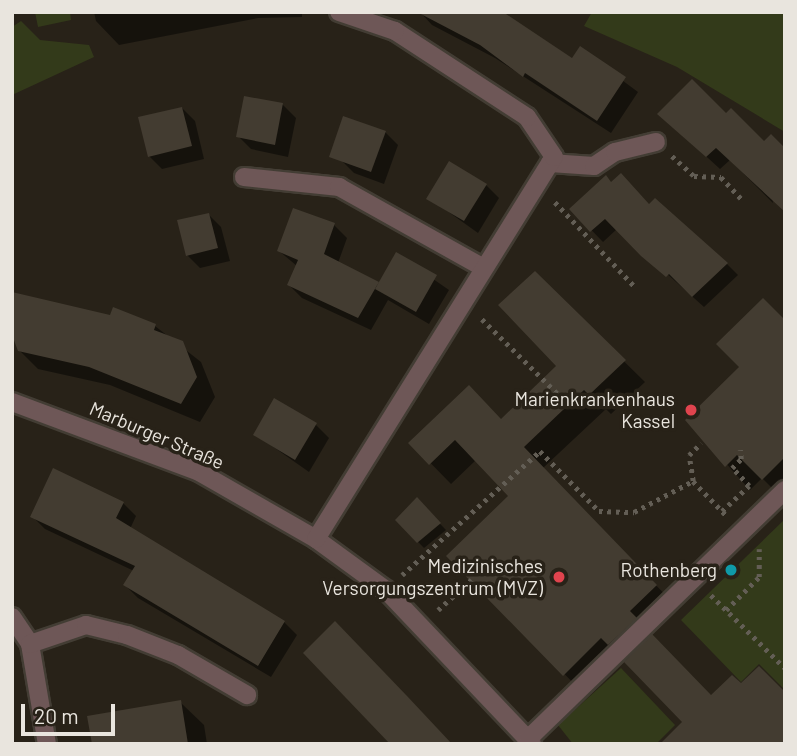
<!DOCTYPE html>
<html>
<head>
<meta charset="utf-8">
<style>
  body { margin:0 }
  #map { position:relative; width:797px; height:756px; overflow:hidden; background:#282218; font-family:Barlow,sans-serif }
  div>[style] { position:absolute }
  [style*='--x'] { left:calc(var(--x)*1px); top:calc(var(--y)*1px); width:calc(var(--w)*1px); rotate:calc(var(--a)*1deg) }
  .green>* { inset:0; background:#333a1a }
  .shadow>* { inset:0; background:#0007 }
  .building>* { inset:0; background:#433c31 }
  .path>* { height:4.5px; margin-top:-2.25px; transform-origin:0; background:repeating-linear-gradient(90deg,#635e55 0 3.5px,transparent 0 8.5px) }
  .roads { filter:drop-shadow(2px 0 #433d34) drop-shadow(-2px 0 #433d34) drop-shadow(0 2px #433d34) drop-shadow(0 -2px #433d34) }
  .minor>* { height:18px; margin:-9px; padding:0 9px; transform-origin:9px; border-radius:9px; background:#6e5757 }
  .dots>* { width:19px; height:19px; translate:-50% -50%; box-sizing:border-box; border:4px solid #282218; border-radius:50% }
  span { translate:-50% -50%; white-space:nowrap; text-align:center; line-height:1.15; -webkit-text-stroke:7px #282218; paint-order:stroke }
  .poi-label { font-size:19px; color:#e9e5de }
  .right { translate:-100% -50%; text-align:right }
  .street-label { font-size:19px; color:#e9e5de }
  .frame { position:absolute; inset:0; border:14px solid #e9e5de; pointer-events:none }
  .scale { position:absolute; left:21px; top:704px; width:94px; height:32px; box-sizing:border-box; border:4px solid #e9e5de; border-top:0; padding-left:9px; font-size:21px; line-height:24px; white-space:nowrap; color:#e9e5de; -webkit-text-stroke:5px #282218; paint-order:stroke }
</style>
</head>
<body>
<div id="map">
  <div class="green">
    <i style="clip-path:polygon(35px 12px,70px 12px,71px 20px,38px 27px)"></i>
    <i style="clip-path:polygon(592px 12px,785px 12px,785px 132px,677px 67px,584px 26px)"></i>
    <i style="clip-path:polygon(21px 21px,40px 40px,89px 45px,94px 57px,12px 95px,12px 27px)"></i>
    <i style="clip-path:polygon(785px 519px,785px 690px,759px 664px,741px 682px,681px 620px)"></i>
    <i style="clip-path:polygon(621px 668px,675px 725px,656px 744px,573px 744px,558px 725px)"></i>
  </div>
  <div class="shadow">
    <i style="clip-path:polygon(94px 12px,302px 12px,302px 17px,258px 18px,119px 45px,96px 21px)"></i>
    <i style="clip-path:polygon(420px 12px,573px 60px,580px 49px,638px 92px,611px 133px,495px 58px,432px 25px)"></i>
    <i style="clip-path:polygon(245px 98px,283px 105px,296px 118px,288px 157px,251px 149px,238px 136px)"></i>
    <i style="clip-path:polygon(182px 108px,195px 121px,204px 159px,162px 169px,149px 156px)"></i>
    <i style="clip-path:polygon(726px 116px,764px 143px,773px 203px,730px 160px,720px 169px,673px 126px)"></i>
    <i style="clip-path:polygon(385px 132px,398px 145px,384px 184px,354px 173px,341px 160px)"></i>
    <i style="clip-path:polygon(612px 184px,727px 264px,738px 275px,704px 307px,617px 229px,603px 242px,571px 209px)"></i>
    <i style="clip-path:polygon(486px 185px,499px 198px,478px 233px,429px 198px)"></i>
    <i style="clip-path:polygon(208px 214px,221px 227px,230px 261px,200px 268px,187px 255px)"></i>
    <i style="clip-path:polygon(334px 225px,347px 238px,338px 263px,379px 286px,397px 254px,449px 290px,429px 324px,388px 300px,371px 330px,302px 298px,289px 285px,297px 266px,279px 251px)"></i>
    <i style="clip-path:polygon(535px 274px,645px 382px,611px 414px,606px 409px,543px 468px,676px 606px,649px 632px,711px 697px,741px 686px,785px 694px,684px 722px,623px 658px,585px 695px,449px 556px,511px 496px,476px 460px,451px 484px,411px 443px,502px 421px,559px 366px)"></i>
    <i style="clip-path:polygon(785px 322px,785px 501px,762px 478px,750px 490px,687px 420px)"></i>
    <i style="clip-path:polygon(155px 326px,201px 362px,215px 397px,200px 422px,110px 385px,38px 369px,19px 350px)"></i>
    <i style="clip-path:polygon(316px 425px,329px 438px,309px 472px,255px 434px)"></i>
    <i style="clip-path:polygon(417px 500px,446px 530px,424px 548px,397px 520px)"></i>
    <i style="clip-path:polygon(123px 503px,136px 516px,130px 529px,284px 622px,297px 635px,271px 677px,138px 598px,125px 585px,134px 571px,45px 529px,32px 516px)"></i>
    <i style="clip-path:polygon(180px 702px,204px 725px,207px 744px,93px 744px)"></i>
  </div>
  <div class="building">
    <i style="clip-path:polygon(417px 12px,503px 12px,572px 58px,580px 46px,626px 77px,597px 121px,525px 73px,523px 77px,480px 45px)"></i>
    <i style="clip-path:polygon(692px 79px,726px 113px,731px 108px,764px 141px,771px 134px,785px 148px,785px 212px,716px 148px,706px 157px,657px 114px)"></i>
    <i style="clip-path:polygon(244px 96px,283px 103px,275px 145px,236px 137px)"></i>
    <i style="clip-path:polygon(182px 107px,192px 146px,148px 157px,138px 117px)"></i>
    <i style="clip-path:polygon(343px 116px,386px 131px,371px 172px,329px 157px)"></i>
    <i style="clip-path:polygon(449px 161px,487px 184px,464px 221px,426px 199px)"></i>
    <i style="clip-path:polygon(621px 173px,649px 204px,655px 198px,728px 263px,692px 297px,669px 274px,666px 277px,641px 256px,605px 219px,590px 232px,569px 209px,606px 175px,611px 182px)"></i>
    <i style="clip-path:polygon(293px 208px,335px 223px,324px 254px,379px 282px,358px 318px,287px 285px,298px 260px,277px 251px)"></i>
    <i style="clip-path:polygon(209px 213px,218px 248px,186px 256px,177px 220px)"></i>
    <i style="clip-path:polygon(396px 252px,437px 275px,416px 312px,375px 289px)"></i>
    <i style="clip-path:polygon(535px 271px,626px 360px,589px 395px,584px 390px,524px 447px,657px 585px,630px 611px,637px 618px,608px 645px,601px 638px,563px 676px,446px 556px,508px 496px,455px 440px,429px 465px,408px 443px,469px 385px,501px 419px,556px 366px,498px 305px)"></i>
    <i style="clip-path:polygon(12px 292px,110px 315px,113px 307px,156px 324px,154px 330px,183px 341px,197px 377px,181px 404px,89px 367px,18px 351px,12px 335px)"></i>
    <i style="clip-path:polygon(763px 298px,785px 320px,785px 457px,762px 480px,737px 455px,725px 467px,685px 420px,739px 367px,716px 344px)"></i>
    <i style="clip-path:polygon(274px 398px,317px 423px,295px 460px,253px 435px)"></i>
    <i style="clip-path:polygon(53px 468px,124px 502px,116px 518px,285px 621px,258px 666px,123px 585px,135px 566px,30px 517px)"></i>
    <i style="clip-path:polygon(417px 497px,441px 523px,417px 543px,395px 520px)"></i>
    <i style="clip-path:polygon(335px 621px,407px 696px,452px 744px,390px 744px,303px 653px)"></i>
    <i style="clip-path:polygon(652px 634px,711px 695px,732px 675px,741px 683px,759px 666px,785px 692px,785px 744px,660px 744px,682px 722px,624px 662px)"></i>
    <i style="clip-path:polygon(181px 700px,188px 744px,92px 744px,87px 716px)"></i>
  </div>
  <div class="path">
    <i style="--x:672;--y:156;--w:30;--a:42"></i>
    <i style="--x:694;--y:176;--w:27;--a:2"></i>
    <i style="--x:721;--y:177;--w:33;--a:47"></i>
    <i style="--x:555;--y:202;--w:118;--a:46.7"></i>
    <i style="--x:482;--y:319;--w:114;--a:44.6"></i>
    <i style="--x:693;--y:481;--w:26;--a:-99"></i>
    <i style="--x:689;--y:455;--w:17;--a:-45"></i>
    <i style="--x:722;--y:511;--w:37;--a:-43"></i>
    <i style="--x:749;--y:486;--w:25;--a:-133"></i>
    <i style="--x:732;--y:468;--w:13;--a:-45"></i>
    <i style="--x:741;--y:459;--w:9;--a:-96"></i>
    <i style="--x:402;--y:575;--w:186;--a:-41.9"></i>
    <i style="--x:540;--y:451;--w:84;--a:45.5"></i>
    <i style="--x:599;--y:511;--w:35;--a:2"></i>
    <i style="--x:634;--y:512;--w:67;--a:-27.7"></i>
    <i style="--x:693;--y:481;--w:47;--a:45.9"></i>
    <i style="--x:711;--y:595;--w:104;--a:44.6"></i>
    <i style="--x:438;--y:610;--w:45;--a:-42.3"></i>
    <i style="--x:726;--y:610;--w:47;--a:-45"></i>
    <i style="--x:759;--y:577;--w:28;--a:-90"></i>
  </div>
  <div class="roads">
    <div class="minor">
      <i style="--x:550;--y:163;--w:44;--a:3.9"></i>
      <i style="--x:594;--y:166;--w:25;--a:-34"></i>
      <i style="--x:615;--y:152;--w:42;--a:-13.7"></i>
      <i style="--x:244;--y:177;--w:96;--a:6"></i>
      <i style="--x:339;--y:187;--w:166;--a:29.2"></i>
      <i style="--x:12;--y:402;--w:200;--a:20.5"></i>
      <i style="--x:199;--y:472;--w:135;--a:29.8"></i>
      <i style="--x:316;--y:539;--w:87;--a:36.1"></i>
      <i style="--x:386;--y:590;--w:212;--a:46.5"></i>
      <i style="--x:316;--y:539;--w:450;--a:-58.1"></i>
      <i style="--x:554;--y:157;--w:48;--a:-124"></i>
      <i style="--x:527;--y:117;--w:158;--a:-146.9"></i>
      <i style="--x:395;--y:31;--w:59;--a:-161.3"></i>
      <i style="--x:12;--y:617;--w:32;--a:56"></i>
      <i style="--x:30;--y:644;--w:101;--a:80.4"></i>
      <i style="--x:30;--y:644;--w:59;--a:-18.7"></i>
      <i style="--x:86;--y:625;--w:42;--a:13.7"></i>
      <i style="--x:127;--y:635;--w:55;--a:21.4"></i>
      <i style="--x:178;--y:655;--w:80;--a:30.1"></i>
      <i style="--x:528;--y:739;--w:358;--a:-44.1"></i>
    </div>
  </div>
  <div class="dots">
    <i style="left:691px;top:410px;background:#e0444e"></i>
    <i style="left:731px;top:570px;background:#0f9aa8"></i>
    <i style="left:559px;top:577px;background:#e0444e"></i>
  </div>
  <div class="poi-label">
    <span class="right" style="left:675px;top:410px">Marienkrankenhaus<br>Kassel</span>
    <span class="right" style="left:543px;top:577px">Medizinisches<br>Versorgungszentrum (MVZ)</span>
    <span class="right" style="left:717px;top:570px">Rothenberg</span>
  </div>
  <div class="street-label">
    <span style="left:157px;top:435px;rotate:23deg">Marburger Straße</span>
  </div>
  <div class="frame"></div>
  <div class="scale">20 m</div>
</div>
</body>
</html>
